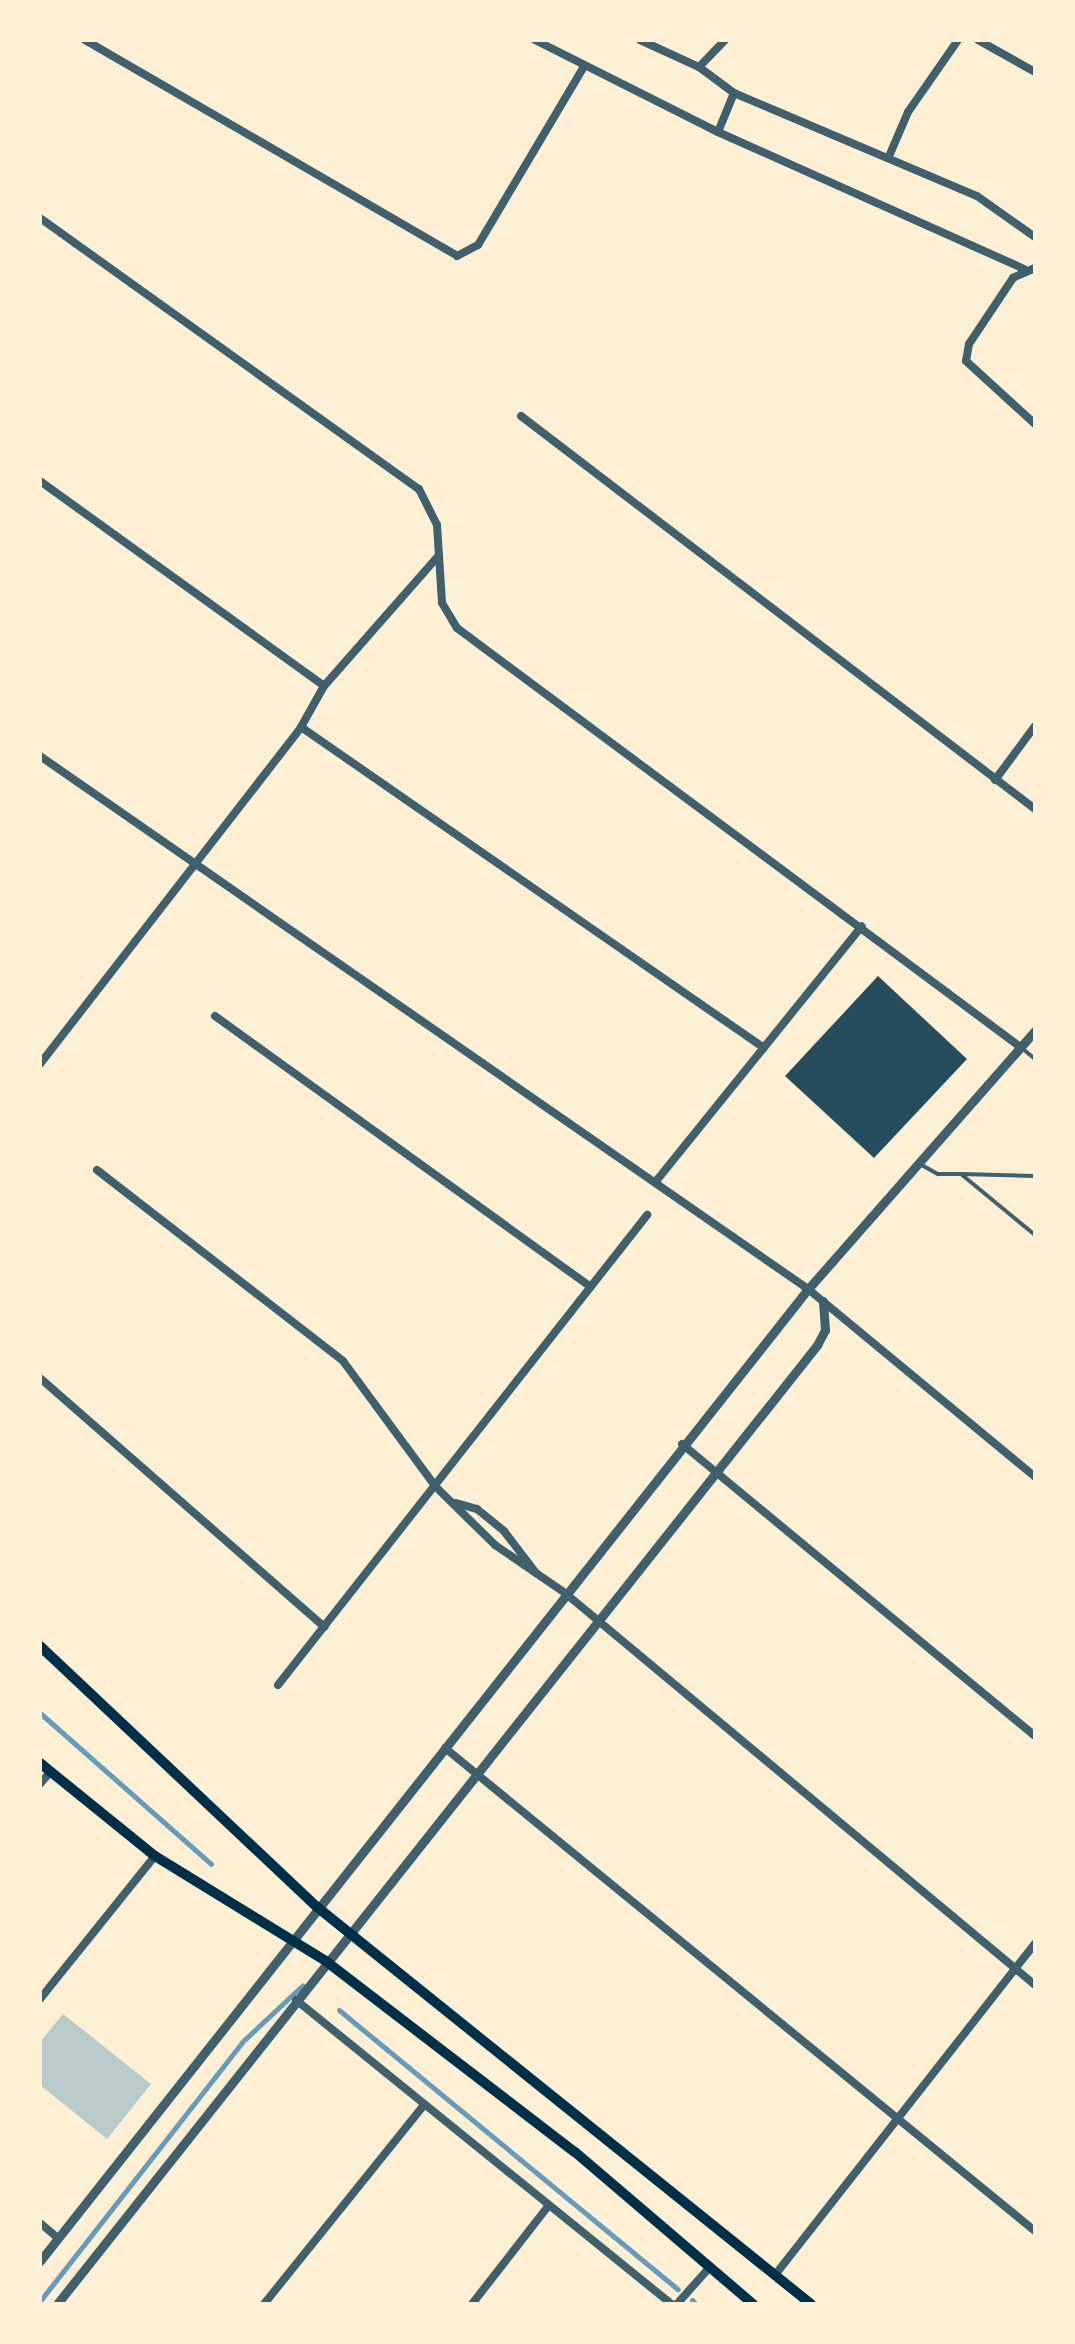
<!DOCTYPE html>
<html>
<head>
<meta charset="utf-8">
<style>
  body { margin:0 }
  #map { position:relative; width:1075px; height:2344px; overflow:hidden; background:#fdf0d5; font-family:Inter,sans-serif }
  div>[style] { position:absolute }
  [style*='--x'] { left:calc(var(--x)*1px); top:calc(var(--y)*1px); width:calc(var(--w)*1px); rotate:calc(var(--a)*1deg) }
  .green>* { inset:0; background:#b9caca }
  .stream>* { height:5px; margin:-2.5px; padding:0 2.5px; transform-origin:2.5px; border-radius:2.5px; background:#669bbc }
  .building>* { inset:0; background:#264d5e }
  .service>* { height:4px; margin:-2px; padding:0 2px; transform-origin:2px; border-radius:2px; background:#3f606c }
  .minor>* { height:8px; margin:-4px; padding:0 4px; transform-origin:4px; border-radius:4px; background:#3f606c }
  .tertiary>* { height:9px; margin:-4.5px; padding:0 4.5px; transform-origin:4.5px; border-radius:4.5px; background:#3f606c }
  .secondary>* { height:10px; margin:-5px; padding:0 5px; transform-origin:5px; border-radius:5px; background:#003049 }
  span { translate:-50% -50%; white-space:nowrap; text-align:center; line-height:1.15; -webkit-text-stroke:9px #fdf0d5; paint-order:stroke }
  .frame { position:absolute; inset:0; border:42px solid #fdf0d5; pointer-events:none }
</style>
</head>
<body>
<div id="map">
  <div class="green">
    <i style="clip-path:polygon(63px 2014px,151px 2084px,107px 2139px,40px 2085px,40px 2042px)"></i>
  </div>
  <div class="stream">
    <i style="--x:40;--y:1713;--w:228;--a:41.4"></i>
    <i style="--x:339;--y:2010;--w:439;--a:39.5"></i>
    <i style="--x:692;--y:2300;--w:6;--a:45"></i>
    <i style="--x:40;--y:2301;--w:328;--a:-52"></i>
    <i style="--x:242;--y:2042;--w:83;--a:-43.1"></i>
  </div>
  <div class="building">
    <i style="clip-path:polygon(878px 976px,967px 1059px,874px 1158px,785px 1076px)"></i>
  </div>
  <div class="service">
    <i style="--x:1023;--y:1049;--w:16;--a:40"></i>
    <i style="--x:918;--y:1163;--w:23;--a:29"></i>
    <i style="--x:938;--y:1174;--w:23;--a:0"></i>
    <i style="--x:961;--y:1174;--w:96;--a:39.5"></i>
    <i style="--x:961;--y:1174;--w:74;--a:1.5"></i>
  </div>
  <div class="minor">
    <i style="--x:85;--y:40;--w:430;--a:30.1"></i>
    <i style="--x:457;--y:256;--w:24;--a:-28"></i>
    <i style="--x:478;--y:245;--w:206;--a:-59.3"></i>
    <i style="--x:535;--y:40;--w:205;--a:26.7"></i>
    <i style="--x:718;--y:132;--w:335;--a:24.1"></i>
    <i style="--x:640;--y:40;--w:65;--a:24.6"></i>
    <i style="--x:699;--y:67;--w:44;--a:36.6"></i>
    <i style="--x:734;--y:93;--w:264;--a:23"></i>
    <i style="--x:977;--y:196;--w:71;--a:35.3"></i>
    <i style="--x:978;--y:40;--w:65;--a:29.3"></i>
    <i style="--x:699;--y:67;--w:37;--a:-46"></i>
    <i style="--x:718;--y:132;--w:42;--a:-67.7"></i>
    <i style="--x:890;--y:154;--w:46;--a:-66.8"></i>
    <i style="--x:908;--y:112;--w:88;--a:-55.2"></i>
    <i style="--x:40;--y:218;--w:466;--a:35.6"></i>
    <i style="--x:419;--y:489;--w:40;--a:63.4"></i>
    <i style="--x:437;--y:525;--w:78;--a:86.3"></i>
    <i style="--x:442;--y:603;--w:29;--a:59"></i>
    <i style="--x:457;--y:628;--w:700;--a:36.64"></i>
    <i style="--x:1035;--y:268;--w:24;--a:156"></i>
    <i style="--x:1013;--y:278;--w:79;--a:123.7"></i>
    <i style="--x:969;--y:344;--w:17;--a:100"></i>
    <i style="--x:966;--y:361;--w:93;--a:42.4"></i>
    <i style="--x:521;--y:416;--w:647;--a:37.4"></i>
    <i style="--x:40;--y:481;--w:350;--a:35.8"></i>
    <i style="--x:301;--y:727;--w:563;--a:34.73"></i>
    <i style="--x:40;--y:756;--w:935;--a:34.76"></i>
    <i style="--x:808;--y:1289;--w:295;--a:39.6"></i>
    <i style="--x:995;--y:780;--w:67;--a:-53.5"></i>
    <i style="--x:215;--y:1016;--w:463;--a:35.8"></i>
    <i style="--x:40;--y:1064;--w:426;--a:-52.2"></i>
    <i style="--x:301;--y:727;--w:47;--a:-60.7"></i>
    <i style="--x:324;--y:686;--w:174;--a:-48.7"></i>
    <i style="--x:97;--y:1170;--w:311;--a:37.8"></i>
    <i style="--x:343;--y:1361;--w:157;--a:53.6"></i>
    <i style="--x:436;--y:1487;--w:83;--a:44.5"></i>
    <i style="--x:495;--y:1545;--w:85;--a:34.4"></i>
    <i style="--x:565;--y:1593;--w:612;--a:39.83"></i>
    <i style="--x:657;--y:1180;--w:326;--a:-51.1"></i>
    <i style="--x:40;--y:1378;--w:378;--a:41.2"></i>
    <i style="--x:682;--y:1444;--w:458;--a:39.6"></i>
    <i style="--x:456;--y:1503;--w:22;--a:16"></i>
    <i style="--x:477;--y:1509;--w:35;--a:39"></i>
    <i style="--x:504;--y:1531;--w:53;--a:52.7"></i>
    <i style="--x:278;--y:1685;--w:598;--a:-51.86"></i>
    <i style="--x:445;--y:1748;--w:762;--a:39.31"></i>
    <i style="--x:40;--y:1784;--w:16;--a:-50"></i>
    <i style="--x:40;--y:1999;--w:184;--a:-51.2"></i>
    <i style="--x:296;--y:2000;--w:483;--a:39"></i>
    <i style="--x:40;--y:2223;--w:23;--a:40"></i>
    <i style="--x:775;--y:2275;--w:421;--a:-51.9"></i>
    <i style="--x:264;--y:2304;--w:255;--a:-51.2"></i>
    <i style="--x:472;--y:2304;--w:125;--a:-52.1"></i>
    <i style="--x:677;--y:2304;--w:48;--a:-48.4"></i>
  </div>
  <div class="tertiary">
    <i style="--x:40;--y:2261;--w:1239;--a:-51.69"></i>
    <i style="--x:808;--y:1289;--w:344;--a:-48.7"></i>
    <i style="--x:57;--y:2304;--w:1224;--a:-51.6"></i>
    <i style="--x:817;--y:1345;--w:17;--a:-62"></i>
    <i style="--x:825;--y:1330;--w:29;--a:-94"></i>
  </div>
  <div class="secondary">
    <i style="--x:40;--y:1646;--w:381;--a:43.3"></i>
    <i style="--x:317;--y:1907;--w:634;--a:38.79"></i>
    <i style="--x:40;--y:1763;--w:148;--a:39"></i>
    <i style="--x:155;--y:1856;--w:202;--a:31.6"></i>
    <i style="--x:327;--y:1962;--w:312;--a:37.5"></i>
    <i style="--x:575;--y:2152;--w:234;--a:40.5"></i>
  </div>
  <div class="frame"></div>
</div>
</body>
</html>
